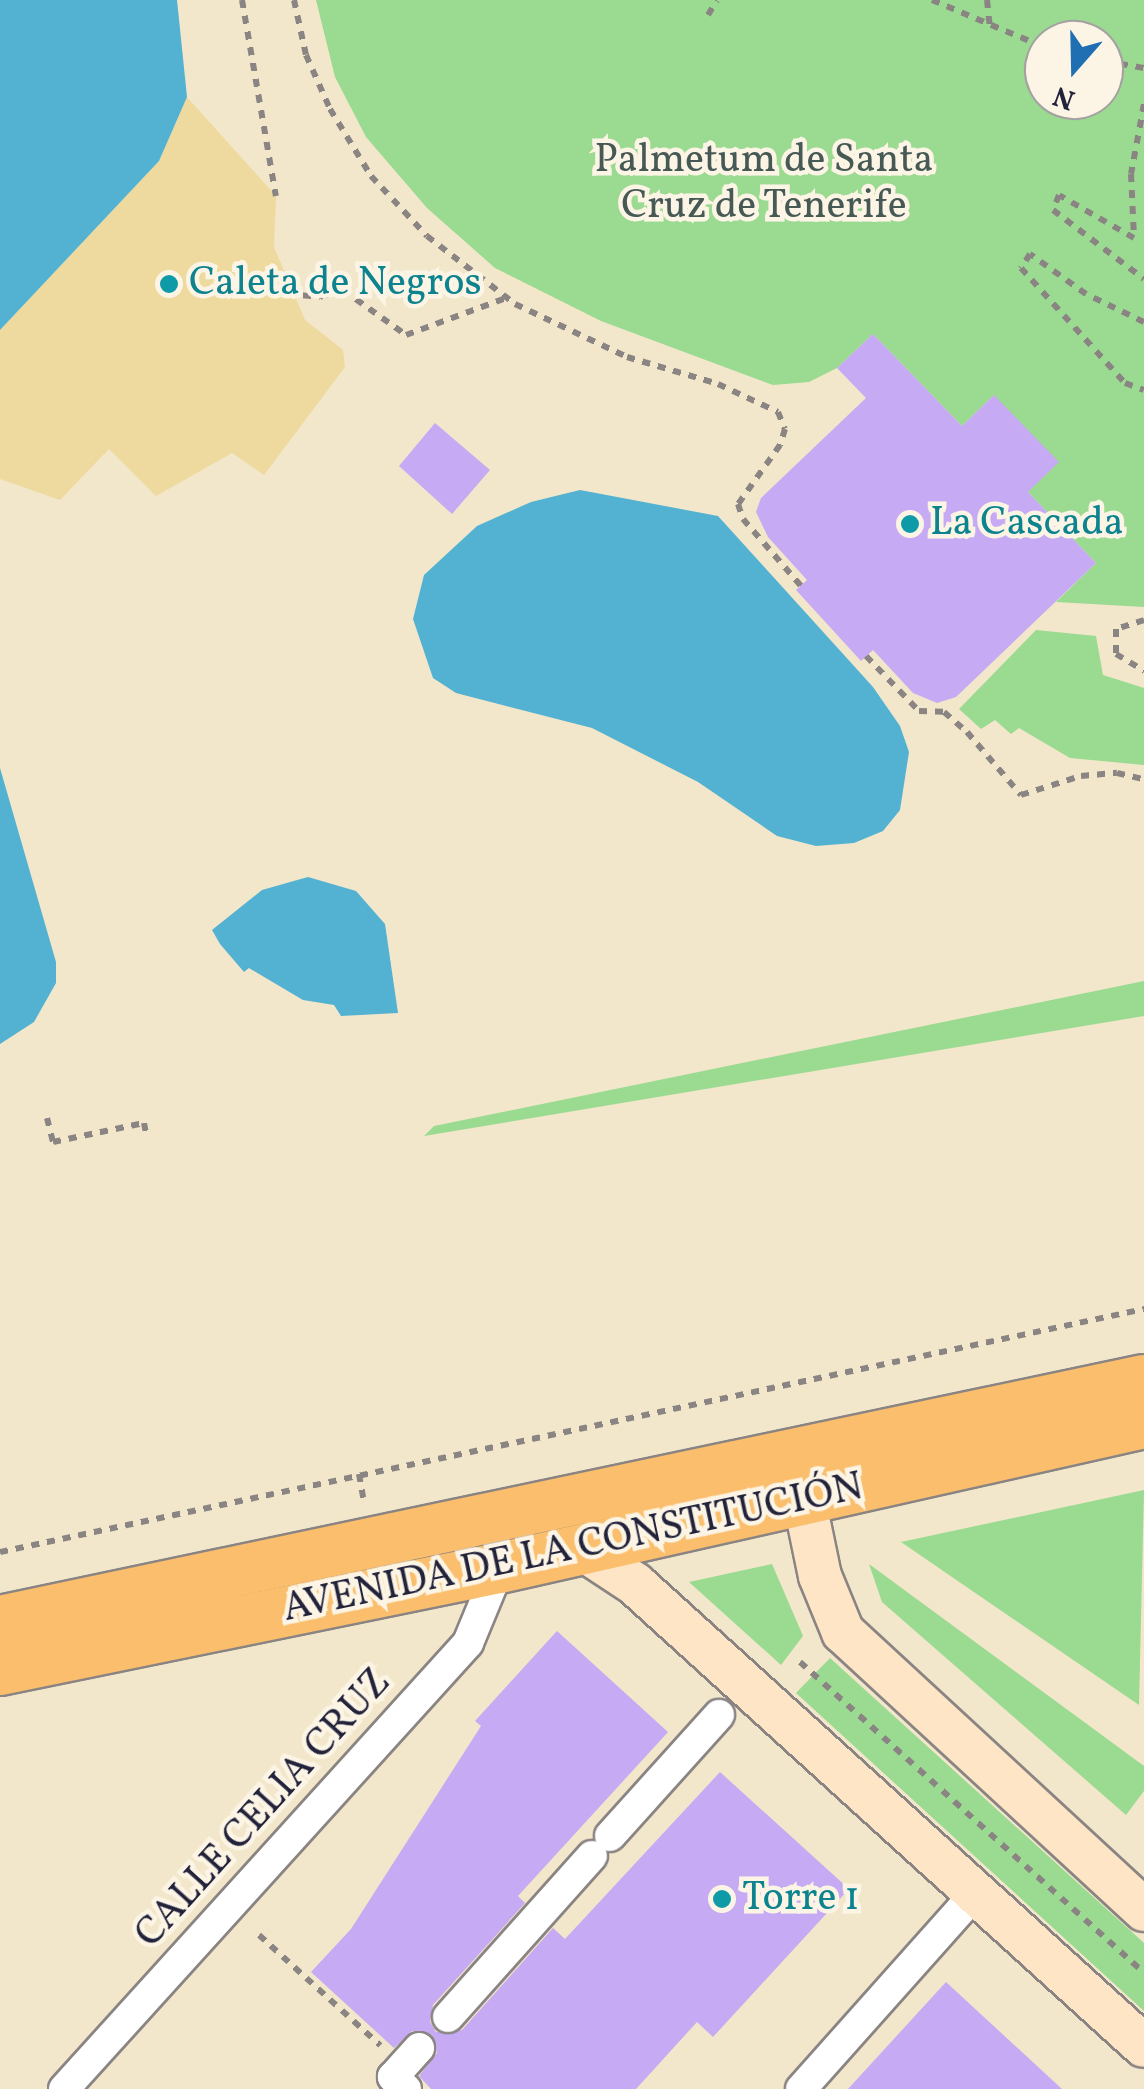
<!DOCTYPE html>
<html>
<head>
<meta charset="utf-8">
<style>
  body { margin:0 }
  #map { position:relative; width:1144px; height:2089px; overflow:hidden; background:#f2e7cb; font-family:Vollkorn,serif }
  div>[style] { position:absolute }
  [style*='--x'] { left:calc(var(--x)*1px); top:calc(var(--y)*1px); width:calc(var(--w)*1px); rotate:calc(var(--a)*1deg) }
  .green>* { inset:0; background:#9ada91 }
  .sand>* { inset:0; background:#eeda9e }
  .water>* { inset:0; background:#53b1d2 }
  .building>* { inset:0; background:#c6aaf3 }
  .path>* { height:6px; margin-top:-3px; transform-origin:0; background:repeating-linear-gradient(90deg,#8a8483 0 8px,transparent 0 16px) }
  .roads { filter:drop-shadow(2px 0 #8a8483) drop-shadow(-2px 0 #8a8483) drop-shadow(0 2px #8a8483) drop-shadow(0 -2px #8a8483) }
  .street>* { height:30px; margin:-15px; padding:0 15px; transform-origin:15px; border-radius:15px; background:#fff }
  .secondary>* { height:42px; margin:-21px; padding:0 21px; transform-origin:21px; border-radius:21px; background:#fde5c5 }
  .primary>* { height:50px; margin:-25px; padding:0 25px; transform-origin:25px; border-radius:25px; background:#fabe6d }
  .dots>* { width:28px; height:28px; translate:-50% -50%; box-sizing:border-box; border:5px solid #fcf5e5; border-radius:50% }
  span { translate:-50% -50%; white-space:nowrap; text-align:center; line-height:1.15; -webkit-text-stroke:9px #fcf5e5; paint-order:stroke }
  .park-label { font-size:40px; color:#465955 }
  .culture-label { font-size:40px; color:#0d838f }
  .left { translate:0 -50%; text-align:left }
  .street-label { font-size:40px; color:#22223b }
  .north { position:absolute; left:1024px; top:20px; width:100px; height:100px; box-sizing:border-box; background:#fcf5e5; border:2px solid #a5a1a1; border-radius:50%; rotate:200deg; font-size:28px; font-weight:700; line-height:40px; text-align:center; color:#22223b }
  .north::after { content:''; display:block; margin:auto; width:35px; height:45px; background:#1f6fb2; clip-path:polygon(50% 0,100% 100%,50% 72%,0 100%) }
</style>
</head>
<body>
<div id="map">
  <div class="green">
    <i style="clip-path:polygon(evenodd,316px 0,1144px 0,1144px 607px,1056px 602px,1096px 563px,1028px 492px,994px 395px,962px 426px,873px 334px,837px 368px,809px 382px,773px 385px,601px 321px,495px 268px,427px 208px,366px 137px,335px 77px,316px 0,1044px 40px,1104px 40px,1104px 100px,1044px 100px,1044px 40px)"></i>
    <i style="clip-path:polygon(1036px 630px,1096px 636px,1103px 675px,1144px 688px,1144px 765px,1070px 758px,1019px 728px,1011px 734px,995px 720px,981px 729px,959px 709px)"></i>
    <i style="clip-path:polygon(1144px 981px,1144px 1016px,424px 1136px,434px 1126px)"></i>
    <i style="clip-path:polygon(1144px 1490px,1139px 1705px,901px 1542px)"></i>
    <i style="clip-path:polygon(772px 1564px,803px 1636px,781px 1665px,689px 1582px)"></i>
    <i style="clip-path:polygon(869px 1564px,1144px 1766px,1144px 1791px,1126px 1815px,882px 1602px)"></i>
    <i style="clip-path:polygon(830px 1658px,1144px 1943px,1144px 2011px,796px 1693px)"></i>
  </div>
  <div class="sand">
    <i style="clip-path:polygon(187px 97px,276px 196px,274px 247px,305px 320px,343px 350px,345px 367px,264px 475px,232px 453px,156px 496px,109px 449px,60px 500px,0 479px,0 330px,159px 161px)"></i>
  </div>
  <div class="water">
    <i style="clip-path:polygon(0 0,177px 0,187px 97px,159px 161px,0 330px)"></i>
    <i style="clip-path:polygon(580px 490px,718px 516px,873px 687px,900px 726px,909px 752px,900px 810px,883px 831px,854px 843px,816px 846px,777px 836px,698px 782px,592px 728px,456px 693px,433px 678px,413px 619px,424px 575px,477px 526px,531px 502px)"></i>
    <i style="clip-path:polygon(0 768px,56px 962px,56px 983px,34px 1022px,0 1044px)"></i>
    <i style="clip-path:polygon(308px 877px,356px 891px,385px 924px,398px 1013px,341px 1016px,334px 1005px,303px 1000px,249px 968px,244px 972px,220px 944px,212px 930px,262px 890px)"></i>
  </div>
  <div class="building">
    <i style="clip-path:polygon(873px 334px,962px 426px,994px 395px,1059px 462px,1028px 492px,1096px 563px,956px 697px,937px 703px,913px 693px,873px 650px,861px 661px,796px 590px,807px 580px,768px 537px,756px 512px,761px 498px,866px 398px,837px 368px)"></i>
    <i style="clip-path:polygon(435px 423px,490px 470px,452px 514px,399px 466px)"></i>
    <i style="clip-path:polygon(557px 1631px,668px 1732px,518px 1896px,525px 1903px,433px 2005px,430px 2022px,436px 2032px,462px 2030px,553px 1928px,565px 1939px,720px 1772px,849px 1889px,713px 2037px,697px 2022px,636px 2089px,431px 2089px,419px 2076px,437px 2053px,432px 2035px,412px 2031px,394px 2048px,311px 1972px,351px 1929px,481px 1726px,475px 1721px)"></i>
    <i style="clip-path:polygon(946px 1982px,1062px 2089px,848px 2089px)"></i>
  </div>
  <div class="path">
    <i style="--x:242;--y:0;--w:199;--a:80.2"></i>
    <i style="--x:294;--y:0;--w:56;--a:77.7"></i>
    <i style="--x:306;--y:55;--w:59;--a:66"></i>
    <i style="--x:330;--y:109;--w:79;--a:58.5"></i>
    <i style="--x:371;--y:176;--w:82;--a:47"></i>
    <i style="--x:427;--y:236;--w:111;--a:37.7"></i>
    <i style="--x:515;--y:304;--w:124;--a:25.3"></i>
    <i style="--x:627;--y:357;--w:95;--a:16.5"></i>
    <i style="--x:718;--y:384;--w:66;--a:25"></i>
    <i style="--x:778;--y:412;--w:18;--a:68"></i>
    <i style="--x:785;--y:429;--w:17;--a:107"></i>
    <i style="--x:780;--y:445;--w:72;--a:125.4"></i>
    <i style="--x:738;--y:504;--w:16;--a:72"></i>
    <i style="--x:743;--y:519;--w:89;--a:49.1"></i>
    <i style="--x:932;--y:0;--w:121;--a:22.8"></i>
    <i style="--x:987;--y:0;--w:29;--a:84"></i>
    <i style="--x:708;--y:15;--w:17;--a:-59"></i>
    <i style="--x:1104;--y:61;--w:41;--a:9.9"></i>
    <i style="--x:1144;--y:104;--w:71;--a:100.5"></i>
    <i style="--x:1131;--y:174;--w:64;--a:87.3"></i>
    <i style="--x:1134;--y:238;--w:86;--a:-150.2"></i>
    <i style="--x:1059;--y:195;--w:16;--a:112"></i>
    <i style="--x:1053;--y:210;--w:114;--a:37.2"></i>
    <i style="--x:287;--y:294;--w:33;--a:5"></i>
    <i style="--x:320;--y:297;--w:24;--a:-17"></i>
    <i style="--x:343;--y:290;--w:77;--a:35.5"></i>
    <i style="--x:406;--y:335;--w:107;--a:-20.3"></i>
    <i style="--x:1144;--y:322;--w:64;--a:-154.2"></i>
    <i style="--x:1086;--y:294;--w:69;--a:-144.5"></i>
    <i style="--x:1030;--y:254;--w:17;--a:123"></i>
    <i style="--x:1021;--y:268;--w:155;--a:47.9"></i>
    <i style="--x:1125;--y:383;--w:20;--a:20"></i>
    <i style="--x:1144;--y:620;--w:29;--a:162"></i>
    <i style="--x:1116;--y:629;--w:25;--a:90"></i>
    <i style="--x:1116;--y:654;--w:33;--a:31"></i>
    <i style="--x:866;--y:656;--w:76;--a:46.1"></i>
    <i style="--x:919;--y:711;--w:25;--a:2"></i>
    <i style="--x:944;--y:712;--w:30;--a:41"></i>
    <i style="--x:967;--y:732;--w:83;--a:49.4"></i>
    <i style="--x:1021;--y:795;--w:63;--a:-17.6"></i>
    <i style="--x:1081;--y:776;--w:36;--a:-5"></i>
    <i style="--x:1117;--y:773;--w:28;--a:13"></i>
    <i style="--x:47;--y:1118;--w:25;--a:76"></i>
    <i style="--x:53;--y:1142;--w:93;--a:-11.8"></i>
    <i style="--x:144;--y:1123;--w:10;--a:79"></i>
    <i style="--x:359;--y:1474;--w:29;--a:80"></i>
    <i style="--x:0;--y:1552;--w:1170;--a:-11.99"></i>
    <i style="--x:800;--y:1662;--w:464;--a:42.1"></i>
    <i style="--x:259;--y:1935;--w:164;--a:42.3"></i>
  </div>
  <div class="roads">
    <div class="street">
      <i style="--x:610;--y:1836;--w:163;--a:-48"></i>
      <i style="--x:448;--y:2017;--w:216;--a:-48.2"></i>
      <i style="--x:64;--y:2089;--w:602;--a:-47.83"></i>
      <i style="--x:468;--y:1643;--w:81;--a:-67.5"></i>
      <i style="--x:406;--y:2089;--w:18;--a:-137"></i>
      <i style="--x:393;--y:2077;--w:39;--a:-48"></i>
      <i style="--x:801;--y:2089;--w:261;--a:-48.3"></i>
    </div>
    <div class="secondary">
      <i style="--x:798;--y:1470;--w:108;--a:78.3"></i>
      <i style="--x:820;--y:1576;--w:61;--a:67.7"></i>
      <i style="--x:843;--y:1632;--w:410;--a:42.7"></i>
      <i style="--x:582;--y:1549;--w:64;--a:33.4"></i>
      <i style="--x:635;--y:1584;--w:687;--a:42.23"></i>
    </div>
    <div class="primary">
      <i style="--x:0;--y:1621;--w:1169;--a:-11.9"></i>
      <i style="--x:0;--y:1670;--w:509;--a:-11.55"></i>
      <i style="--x:499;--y:1568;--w:661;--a:-12.67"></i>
    </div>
  </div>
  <div class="dots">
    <i style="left:169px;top:284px;background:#0f9aa8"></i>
    <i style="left:910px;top:524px;background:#0f9aa8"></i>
    <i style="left:722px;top:1899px;background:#0f9aa8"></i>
  </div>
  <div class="park-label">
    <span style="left:764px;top:184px">Palmetum de Santa<br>Cruz de Tenerife</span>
  </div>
  <div class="culture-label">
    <span class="left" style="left:189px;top:284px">Caleta de Negros</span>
    <span class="left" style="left:930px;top:524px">La Cascada</span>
    <span class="left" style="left:742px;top:1899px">Torre 1</span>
  </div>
  <div class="street-label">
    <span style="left:573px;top:1549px;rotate:-12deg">AVENIDA DE LA CONSTITUCIÓN</span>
    <span style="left:264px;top:1809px;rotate:-48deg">CALLE CELIA CRUZ</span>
  </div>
  <div class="north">N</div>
</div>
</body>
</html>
